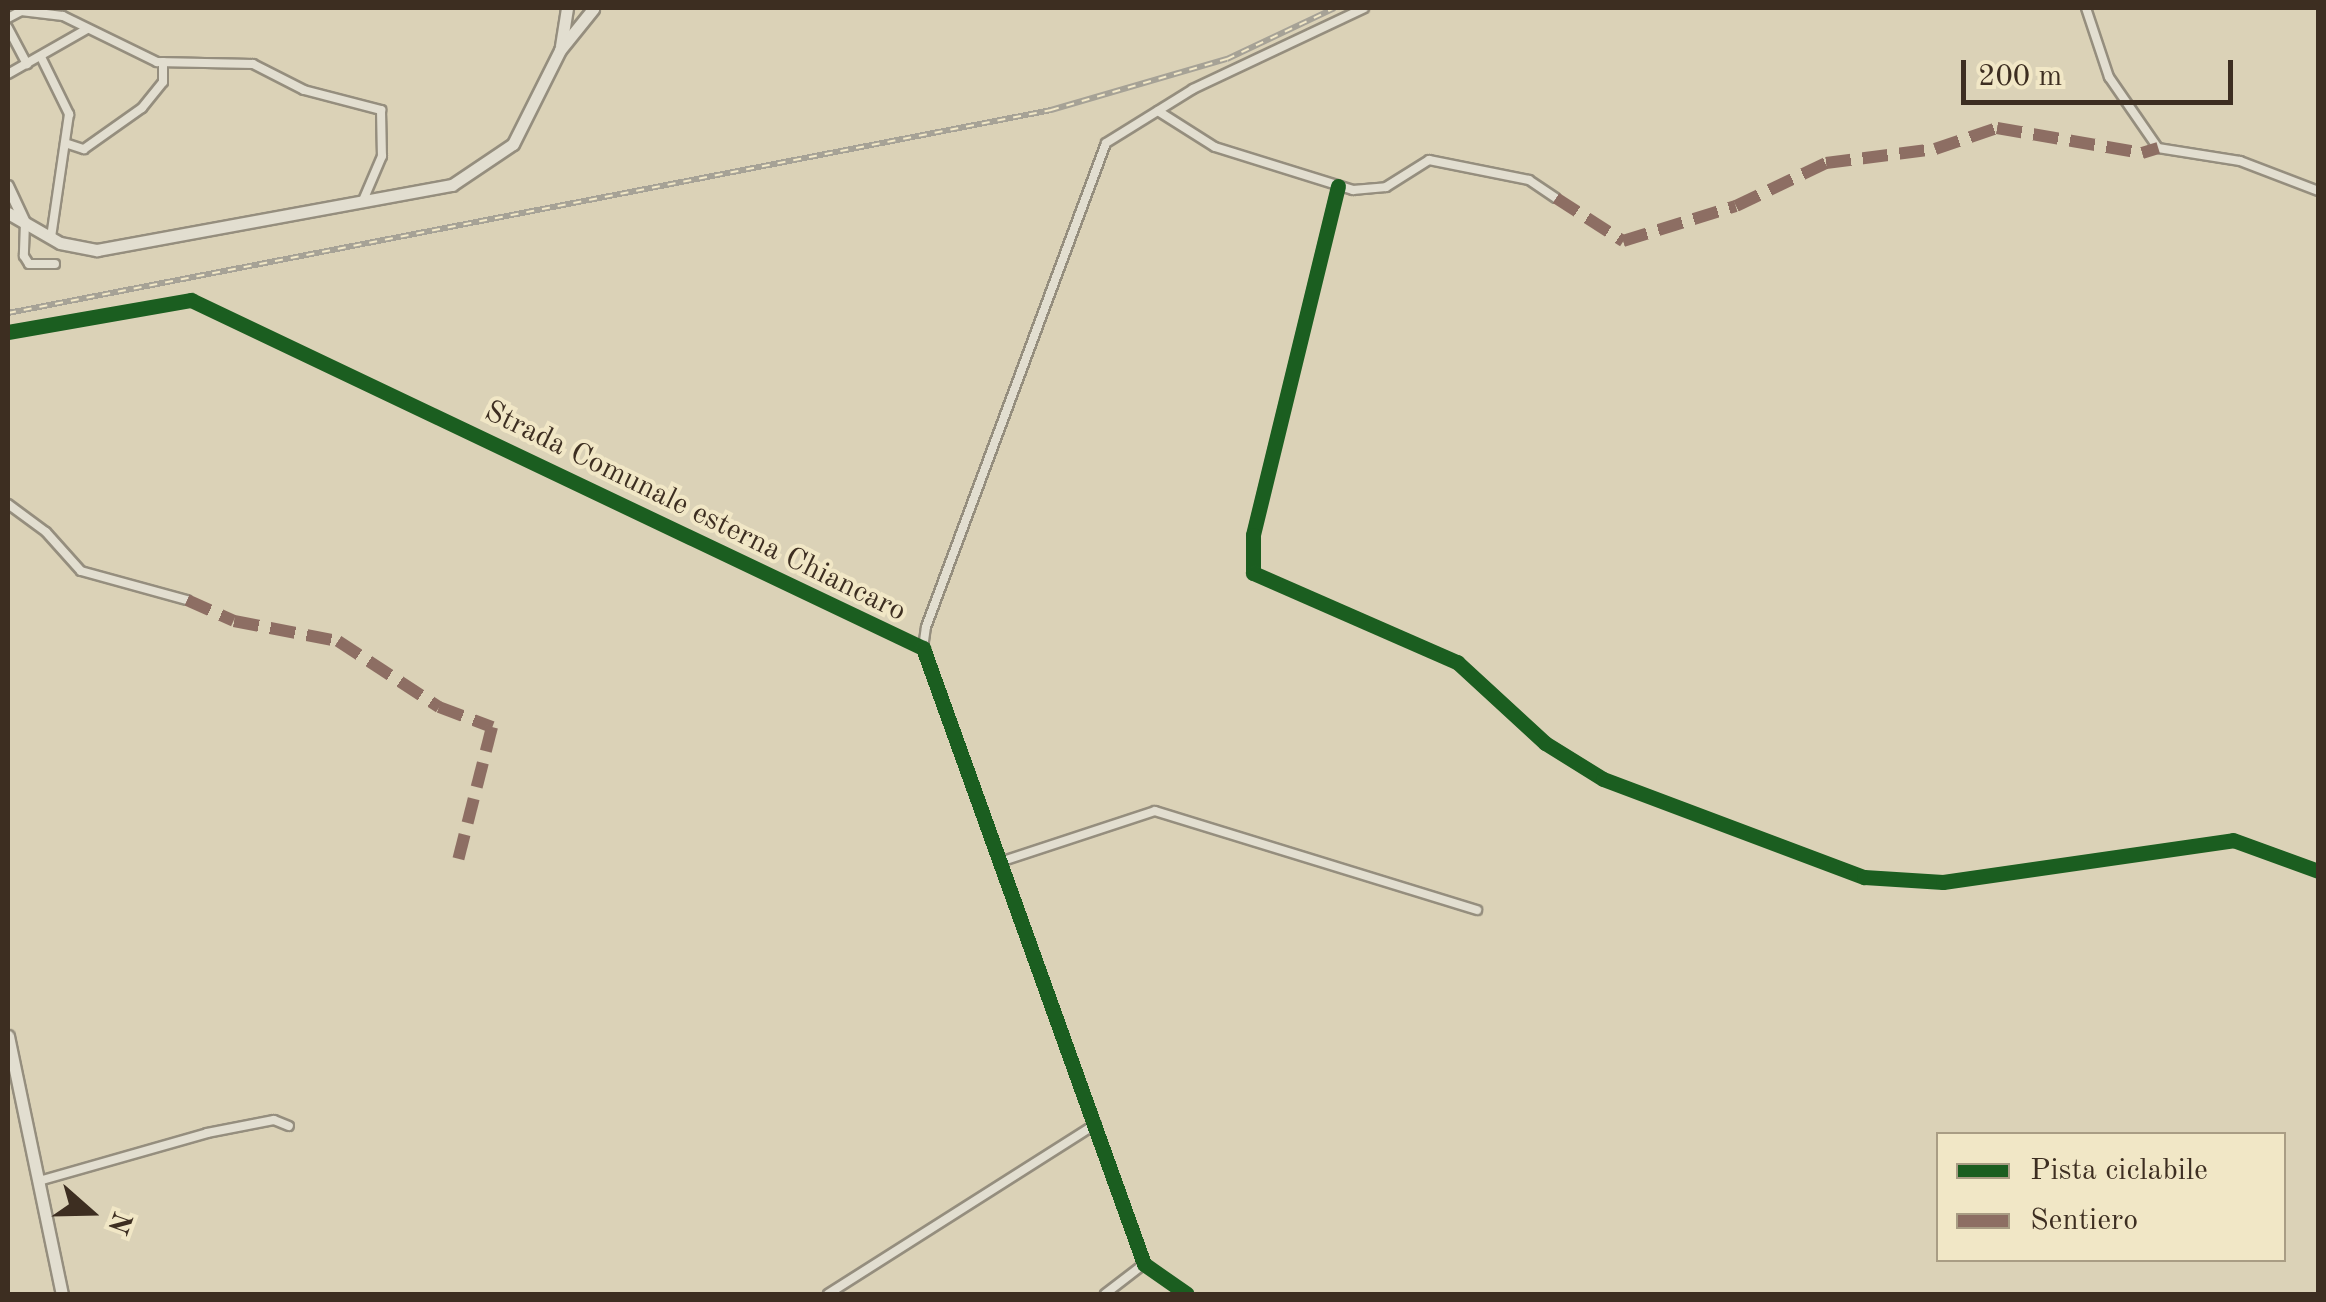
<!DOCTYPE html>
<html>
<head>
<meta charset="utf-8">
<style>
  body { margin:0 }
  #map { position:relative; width:2326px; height:1302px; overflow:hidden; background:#dbd2b7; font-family:"Old Standard TT",serif }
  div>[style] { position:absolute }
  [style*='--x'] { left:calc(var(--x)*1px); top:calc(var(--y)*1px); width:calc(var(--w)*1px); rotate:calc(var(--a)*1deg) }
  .roads { filter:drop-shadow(2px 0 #958e7e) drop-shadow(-2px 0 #958e7e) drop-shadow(0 2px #958e7e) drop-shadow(0 -2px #958e7e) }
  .minor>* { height:8px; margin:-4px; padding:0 4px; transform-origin:4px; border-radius:4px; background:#e2ded0 }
  .tertiary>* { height:10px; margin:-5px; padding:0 5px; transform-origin:5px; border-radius:5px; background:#e2ded0 }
  .secondary>* { height:11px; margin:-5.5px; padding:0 5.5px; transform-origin:5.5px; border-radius:5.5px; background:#e2ded0 }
  .rail>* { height:6px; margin-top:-3px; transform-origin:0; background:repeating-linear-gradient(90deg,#f1e7c6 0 8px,#a6a296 0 16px); box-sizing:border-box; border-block:2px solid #a6a296 }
  .quiet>* { height:12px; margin-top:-6px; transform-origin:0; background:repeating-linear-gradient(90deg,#8d6e63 0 25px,transparent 0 37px) }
  .cycleway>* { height:15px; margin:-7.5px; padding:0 7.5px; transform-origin:7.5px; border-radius:7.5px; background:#1b5e20 }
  span { translate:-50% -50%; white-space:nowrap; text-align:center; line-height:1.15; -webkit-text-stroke:8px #f1e7c6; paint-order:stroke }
  .street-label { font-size:30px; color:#3d2e21 }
  .frame { position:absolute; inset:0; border:10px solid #3d2e21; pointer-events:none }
  .legend { position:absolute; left:1936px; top:1132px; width:350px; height:130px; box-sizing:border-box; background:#f1e7c6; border:2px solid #a99d84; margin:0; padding:12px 18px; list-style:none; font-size:30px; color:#3d2e21 }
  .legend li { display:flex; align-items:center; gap:20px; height:50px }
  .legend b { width:50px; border:2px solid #a99d84 }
  .north { position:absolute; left:40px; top:1162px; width:100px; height:100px; -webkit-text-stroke:8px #f1e7c6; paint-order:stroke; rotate:110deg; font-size:28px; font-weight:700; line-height:40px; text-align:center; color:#3d2e21 }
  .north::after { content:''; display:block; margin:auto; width:35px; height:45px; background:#3d2e21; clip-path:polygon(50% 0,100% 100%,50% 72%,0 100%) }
  .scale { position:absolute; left:1961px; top:60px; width:272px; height:45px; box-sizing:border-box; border:5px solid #3d2e21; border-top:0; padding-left:12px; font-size:30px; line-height:35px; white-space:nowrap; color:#3d2e21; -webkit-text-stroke:8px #f1e7c6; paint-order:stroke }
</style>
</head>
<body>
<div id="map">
  <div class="roads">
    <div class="minor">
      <i style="--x:2086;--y:8;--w:73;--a:71.6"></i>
      <i style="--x:2109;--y:77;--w:86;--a:55.4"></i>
      <i style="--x:2158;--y:148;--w:83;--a:9"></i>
      <i style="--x:2240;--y:161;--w:84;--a:21"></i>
      <i style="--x:8;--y:18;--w:15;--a:-28"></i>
      <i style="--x:21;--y:11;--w:42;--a:6.8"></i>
      <i style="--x:63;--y:16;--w:105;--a:26.1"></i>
      <i style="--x:157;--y:62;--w:96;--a:1.2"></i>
      <i style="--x:253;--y:64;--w:57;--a:27"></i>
      <i style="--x:304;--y:90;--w:80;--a:14.6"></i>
      <i style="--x:381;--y:110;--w:46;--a:88.8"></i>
      <i style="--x:382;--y:156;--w:51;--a:113.1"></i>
      <i style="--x:8;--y:28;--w:41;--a:62.2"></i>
      <i style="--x:41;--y:57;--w:64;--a:63.8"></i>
      <i style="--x:69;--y:114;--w:125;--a:98.3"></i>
      <i style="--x:8;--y:74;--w:91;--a:-29.7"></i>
      <i style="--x:1158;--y:111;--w:67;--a:32.3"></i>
      <i style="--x:1215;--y:147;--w:145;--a:17.3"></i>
      <i style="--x:1353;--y:190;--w:33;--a:-5"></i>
      <i style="--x:1386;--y:187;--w:51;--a:-32.1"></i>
      <i style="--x:1429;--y:160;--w:102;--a:11.3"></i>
      <i style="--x:1529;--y:180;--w:32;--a:34"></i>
      <i style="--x:65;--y:143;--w:20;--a:18"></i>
      <i style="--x:84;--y:149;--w:71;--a:-35.3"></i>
      <i style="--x:142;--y:108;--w:33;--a:-51"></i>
      <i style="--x:163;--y:82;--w:20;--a:-90"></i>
      <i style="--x:1338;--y:186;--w:359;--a:103.7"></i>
      <i style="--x:1253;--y:535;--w:38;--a:90"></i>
      <i style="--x:1253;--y:573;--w:223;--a:23.6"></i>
      <i style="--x:1457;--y:662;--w:120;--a:42.6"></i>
      <i style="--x:1545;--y:743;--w:68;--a:31.8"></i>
      <i style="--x:1603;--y:779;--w:279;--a:20.6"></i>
      <i style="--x:1864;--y:877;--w:79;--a:3.6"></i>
      <i style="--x:1943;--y:882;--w:293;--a:-8.2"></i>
      <i style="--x:2233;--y:840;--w:90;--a:20"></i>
      <i style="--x:25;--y:222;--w:34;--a:92"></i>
      <i style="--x:24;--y:256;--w:9;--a:58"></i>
      <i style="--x:29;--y:264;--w:26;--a:0"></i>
      <i style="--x:8;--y:332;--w:186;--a:-9.9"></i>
      <i style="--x:191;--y:300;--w:811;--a:25.43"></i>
      <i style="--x:923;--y:648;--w:654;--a:70.26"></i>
      <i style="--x:1144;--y:1264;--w:52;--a:34.9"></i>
      <i style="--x:8;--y:504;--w:47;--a:36.4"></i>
      <i style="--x:46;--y:532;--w:52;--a:48.1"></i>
      <i style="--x:81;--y:571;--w:110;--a:15.3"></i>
      <i style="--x:923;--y:648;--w:21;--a:-82"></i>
      <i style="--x:926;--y:627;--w:516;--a:-69.6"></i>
      <i style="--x:1106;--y:143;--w:102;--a:-31.8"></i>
      <i style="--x:1193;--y:89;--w:189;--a:-25.3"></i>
      <i style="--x:1003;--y:861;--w:160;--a:-18.2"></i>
      <i style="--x:1155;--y:811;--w:337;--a:17.1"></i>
      <i style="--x:39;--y:1181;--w:175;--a:-15.9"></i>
      <i style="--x:207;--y:1133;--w:68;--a:-11"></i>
      <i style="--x:274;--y:1120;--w:16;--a:22"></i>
      <i style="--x:828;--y:1294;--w:317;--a:-32.4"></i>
      <i style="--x:1105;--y:1294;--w:49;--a:-37.6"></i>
    </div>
    <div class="tertiary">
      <i style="--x:8;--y:186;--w:40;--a:65"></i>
    </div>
    <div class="secondary">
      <i style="--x:561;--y:46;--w:38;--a:-81"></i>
      <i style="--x:8;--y:213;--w:60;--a:30"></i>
      <i style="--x:60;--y:243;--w:38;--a:11"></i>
      <i style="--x:97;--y:250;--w:361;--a:-10.4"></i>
      <i style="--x:452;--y:185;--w:73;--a:-33.9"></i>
      <i style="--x:513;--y:144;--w:105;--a:-63.4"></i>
      <i style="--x:560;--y:50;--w:53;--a:-51.2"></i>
      <i style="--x:8;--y:1036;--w:264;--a:78.2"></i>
    </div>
  </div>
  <div class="rail">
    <i style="--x:8;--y:313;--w:1063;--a:-11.01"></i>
    <i style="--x:1051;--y:110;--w:183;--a:-16.2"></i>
    <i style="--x:1227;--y:59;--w:119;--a:-25.3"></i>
  </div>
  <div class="quiet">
    <i style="--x:1556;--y:198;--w:80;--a:32.7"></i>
    <i style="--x:1623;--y:241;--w:118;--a:-17.2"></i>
    <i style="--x:1736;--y:206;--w:100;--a:-25.5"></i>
    <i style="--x:1826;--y:163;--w:110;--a:-7.3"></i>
    <i style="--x:1935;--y:149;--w:65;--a:-18.7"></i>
    <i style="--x:1997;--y:128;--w:147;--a:9.8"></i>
    <i style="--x:2142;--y:153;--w:17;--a:-17"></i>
    <i style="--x:187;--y:600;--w:51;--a:24.1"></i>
    <i style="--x:234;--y:621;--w:106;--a:10.9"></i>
    <i style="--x:338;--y:641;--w:121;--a:33.2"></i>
    <i style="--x:439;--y:707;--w:57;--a:20.7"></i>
    <i style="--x:492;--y:727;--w:137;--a:104.3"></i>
  </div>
  <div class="cycleway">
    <i style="--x:1338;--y:186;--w:359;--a:103.7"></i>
    <i style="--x:1253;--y:535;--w:38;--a:90"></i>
    <i style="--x:1253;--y:573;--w:223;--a:23.6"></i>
    <i style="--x:1457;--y:662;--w:120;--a:42.6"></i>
    <i style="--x:1545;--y:743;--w:68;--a:31.8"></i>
    <i style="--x:1603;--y:779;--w:279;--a:20.6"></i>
    <i style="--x:1864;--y:877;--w:79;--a:3.6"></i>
    <i style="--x:1943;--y:882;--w:293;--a:-8.2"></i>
    <i style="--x:2233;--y:840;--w:90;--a:20"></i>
    <i style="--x:8;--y:332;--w:186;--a:-9.9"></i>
    <i style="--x:191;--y:300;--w:811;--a:25.43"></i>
    <i style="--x:923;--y:648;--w:654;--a:70.26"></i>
    <i style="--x:1144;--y:1264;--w:52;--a:34.9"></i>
  </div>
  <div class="street-label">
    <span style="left:695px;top:512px;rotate:26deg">Strada Comunale esterna Chiancaro</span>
  </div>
  <div class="frame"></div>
  <ul class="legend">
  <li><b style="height:12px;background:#1b5e20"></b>Pista ciclabile</li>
  <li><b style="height:12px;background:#8d6e63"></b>Sentiero</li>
  </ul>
  <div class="north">N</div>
  <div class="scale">200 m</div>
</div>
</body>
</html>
